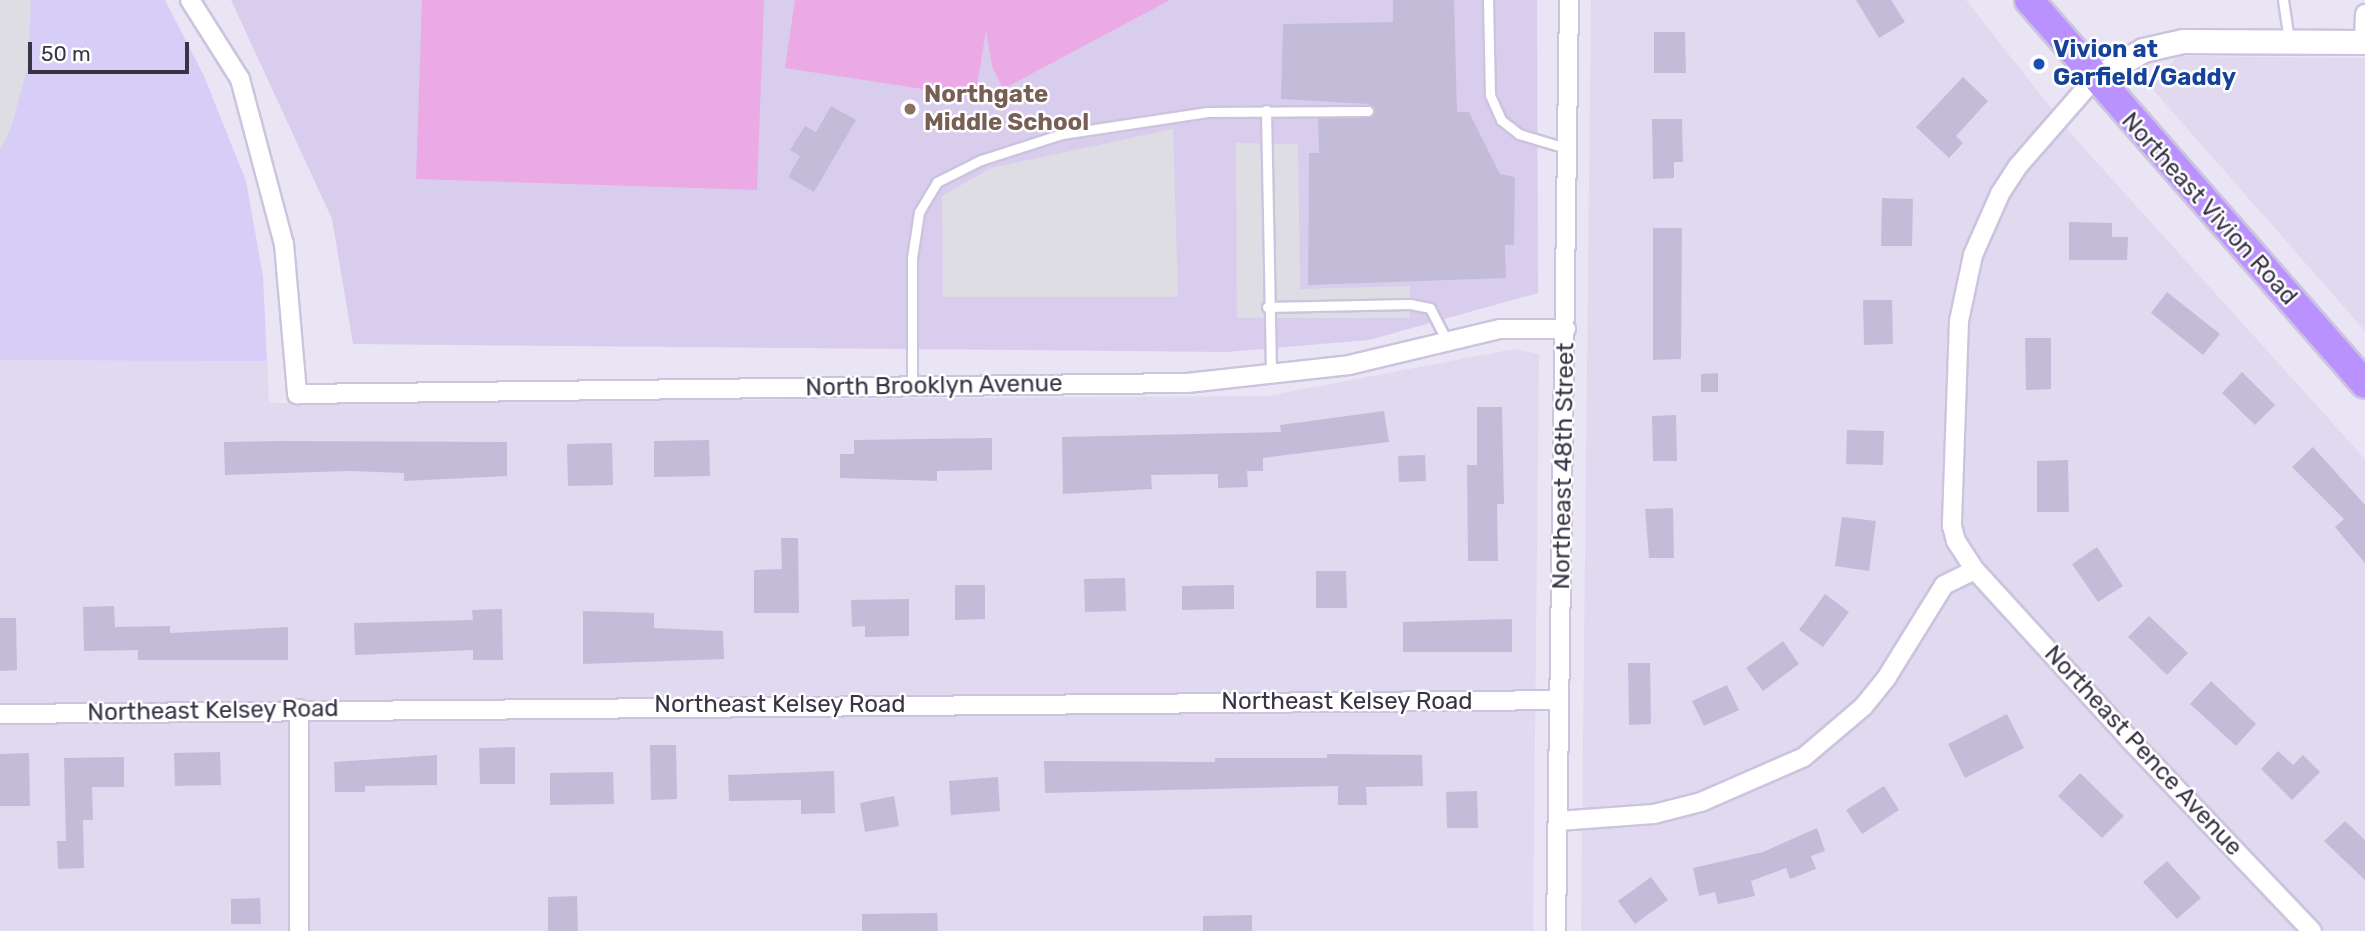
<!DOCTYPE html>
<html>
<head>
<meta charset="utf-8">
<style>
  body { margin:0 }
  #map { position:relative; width:2365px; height:931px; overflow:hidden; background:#eae5f4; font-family:Rubik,sans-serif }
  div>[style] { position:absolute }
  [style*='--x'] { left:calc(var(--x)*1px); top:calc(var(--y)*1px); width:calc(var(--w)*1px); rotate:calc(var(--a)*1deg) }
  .residential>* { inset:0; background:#e0d9ef }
  .commercial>* { inset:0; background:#d7cef7 }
  .education>* { inset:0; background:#d9cdee }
  .green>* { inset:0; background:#ebaae5 }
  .parking>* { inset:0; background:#dfdde4 }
  .building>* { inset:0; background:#c3bcd9 }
  .roads { filter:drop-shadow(2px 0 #ccc4de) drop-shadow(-2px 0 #ccc4de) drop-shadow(0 2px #ccc4de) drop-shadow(0 -2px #ccc4de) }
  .service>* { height:9px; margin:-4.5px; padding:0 4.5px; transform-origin:4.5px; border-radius:4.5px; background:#fff }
  .minor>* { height:18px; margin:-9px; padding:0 9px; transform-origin:9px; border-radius:9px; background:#fff }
  .tertiary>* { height:23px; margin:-11.5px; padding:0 11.5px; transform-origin:11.5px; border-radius:11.5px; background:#fff }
  .primary>* { height:28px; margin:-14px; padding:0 14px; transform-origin:14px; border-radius:14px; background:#b992ff }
  .dots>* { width:19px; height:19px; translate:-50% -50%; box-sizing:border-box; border:4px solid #fff; border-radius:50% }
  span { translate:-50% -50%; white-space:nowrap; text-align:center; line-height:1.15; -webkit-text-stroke:5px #fff; paint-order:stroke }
  .transit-label { font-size:24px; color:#164399; font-weight:700 }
  .left { translate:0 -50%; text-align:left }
  .education-label { font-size:24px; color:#785e54; font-weight:700 }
  .street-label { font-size:24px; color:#383446 }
  .scale { position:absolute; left:28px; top:42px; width:161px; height:32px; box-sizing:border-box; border:4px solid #383446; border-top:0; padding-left:9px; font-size:21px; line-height:24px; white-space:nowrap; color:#383446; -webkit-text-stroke:5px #fff; paint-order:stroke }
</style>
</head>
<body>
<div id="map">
  <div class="residential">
    <i style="clip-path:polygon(1591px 0,1966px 0,2073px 136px,2365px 459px,2365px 931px,1581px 931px)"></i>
    <i style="clip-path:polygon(2178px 56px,2365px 58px,2365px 331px,2149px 85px)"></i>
    <i style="clip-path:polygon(1514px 349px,1539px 354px,1533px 931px,0 931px,0 355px,267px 354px,269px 403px,1267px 396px)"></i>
  </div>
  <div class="commercial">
    <i style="clip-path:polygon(0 0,165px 0,204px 76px,246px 181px,263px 276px,267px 361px,0 360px)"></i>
  </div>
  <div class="education">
    <i style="clip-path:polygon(231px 0,1537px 0,1538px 293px,1369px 340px,1227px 352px,353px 344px,332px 219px)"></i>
  </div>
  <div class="green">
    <i style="clip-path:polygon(422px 0,764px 0,757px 190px,416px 179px)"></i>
    <i style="clip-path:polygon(795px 0,1170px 0,1003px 89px,992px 66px,986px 31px,975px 97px,785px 68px)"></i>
  </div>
  <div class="parking">
    <i style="clip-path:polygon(0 0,31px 0,28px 65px,11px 128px,0 150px)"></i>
    <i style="clip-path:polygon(1173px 129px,1178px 297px,943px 297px,942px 196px,991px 168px)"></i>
    <i style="clip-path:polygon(1236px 143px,1298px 144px,1300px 289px,1410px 286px,1410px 318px,1237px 318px)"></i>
  </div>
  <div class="building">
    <i style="clip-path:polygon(1393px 0,1454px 0,1457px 112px,1469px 112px,1500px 174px,1515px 177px,1514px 245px,1505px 245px,1506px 278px,1308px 285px,1309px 153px,1319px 153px,1318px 118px,1368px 118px,1375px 110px,1368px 104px,1281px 99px,1283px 24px,1393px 22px)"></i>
    <i style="clip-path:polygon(1856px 0,1891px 0,1905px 22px,1879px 38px)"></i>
    <i style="clip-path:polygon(1654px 32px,1685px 32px,1686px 73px,1654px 73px)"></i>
    <i style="clip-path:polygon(1963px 77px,1988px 101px,1956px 136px,1963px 143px,1949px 158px,1916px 127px)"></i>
    <i style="clip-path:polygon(831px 106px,856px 120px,814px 192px,788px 177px,800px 156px,790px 150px,805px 126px,816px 132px)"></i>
    <i style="clip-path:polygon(1652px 119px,1682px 119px,1683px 162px,1674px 162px,1674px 178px,1653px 179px)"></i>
    <i style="clip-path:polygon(1882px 198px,1913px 199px,1912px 246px,1881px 246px)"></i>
    <i style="clip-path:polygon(2069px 222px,2112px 223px,2112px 237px,2128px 237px,2127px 260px,2069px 260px)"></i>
    <i style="clip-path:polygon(1653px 228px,1682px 228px,1681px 359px,1653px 360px)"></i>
    <i style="clip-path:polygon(2167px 292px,2220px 334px,2203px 355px,2151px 313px)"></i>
    <i style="clip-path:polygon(1863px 300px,1892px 300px,1893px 344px,1864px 345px)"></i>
    <i style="clip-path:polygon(2025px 338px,2051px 338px,2051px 389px,2026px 390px)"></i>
    <i style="clip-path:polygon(2242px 372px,2275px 405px,2255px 425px,2222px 393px)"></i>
    <i style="clip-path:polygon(1718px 373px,1718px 392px,1701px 392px,1701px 374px)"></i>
    <i style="clip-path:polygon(1477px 407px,1502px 407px,1504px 504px,1497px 504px,1498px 561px,1468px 561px,1467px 465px,1477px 465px)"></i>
    <i style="clip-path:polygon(1384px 411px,1389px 442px,1263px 458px,1263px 471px,1247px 471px,1248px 487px,1218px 488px,1218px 474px,1151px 475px,1152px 489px,1063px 494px,1062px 437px,1281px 432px,1280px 425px)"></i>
    <i style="clip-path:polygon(1676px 415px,1677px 461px,1653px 461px,1652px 416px)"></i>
    <i style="clip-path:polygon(1847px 430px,1884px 431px,1883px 465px,1846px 464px)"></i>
    <i style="clip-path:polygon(992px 438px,992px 470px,937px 471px,937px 481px,840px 478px,840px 454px,854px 454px,854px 440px)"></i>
    <i style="clip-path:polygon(709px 440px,710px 476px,654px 477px,654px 441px)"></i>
    <i style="clip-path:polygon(282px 441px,507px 442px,507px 476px,404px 481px,404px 473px,349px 471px,225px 475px,224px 442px)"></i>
    <i style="clip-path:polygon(612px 443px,613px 485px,568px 486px,567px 444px)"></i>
    <i style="clip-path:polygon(2313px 447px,2365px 505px,2365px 563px,2335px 527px,2344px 519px,2292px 467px)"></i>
    <i style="clip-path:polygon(1425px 455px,1426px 481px,1399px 482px,1398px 456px)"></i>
    <i style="clip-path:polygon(2068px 460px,2069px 512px,2037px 512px,2037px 461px)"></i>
    <i style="clip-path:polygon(1673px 508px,1674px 558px,1649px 558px,1645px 509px)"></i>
    <i style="clip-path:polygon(1842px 517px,1876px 521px,1869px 571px,1835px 566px)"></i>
    <i style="clip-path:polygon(781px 538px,798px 538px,799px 613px,754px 613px,754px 570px,782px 569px)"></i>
    <i style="clip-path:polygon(2097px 547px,2123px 586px,2098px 602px,2072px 564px)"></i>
    <i style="clip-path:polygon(1316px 571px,1346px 571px,1347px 608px,1316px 608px)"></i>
    <i style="clip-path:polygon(1125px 578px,1126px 611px,1085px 612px,1084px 579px)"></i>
    <i style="clip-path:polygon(955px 585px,985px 585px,985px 619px,955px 620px)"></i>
    <i style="clip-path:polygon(1234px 585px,1234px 609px,1182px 610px,1182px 586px)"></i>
    <i style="clip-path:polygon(1825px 594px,1849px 612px,1823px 647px,1799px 630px)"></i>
    <i style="clip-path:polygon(909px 599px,909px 636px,865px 637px,865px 626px,852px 627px,851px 600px)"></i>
    <i style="clip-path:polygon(114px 606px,115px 627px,170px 626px,170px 633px,288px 627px,288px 660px,138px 660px,138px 650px,84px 651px,83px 607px)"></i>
    <i style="clip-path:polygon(502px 609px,503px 660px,473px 660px,473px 650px,355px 655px,354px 623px,473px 620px,472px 610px)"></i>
    <i style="clip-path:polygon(583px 611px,654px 613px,654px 628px,723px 631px,724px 659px,583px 664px)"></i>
    <i style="clip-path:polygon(2149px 616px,2188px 653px,2167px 675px,2128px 637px)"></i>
    <i style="clip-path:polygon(0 618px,16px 618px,17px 670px,0 671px)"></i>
    <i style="clip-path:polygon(1512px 619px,1512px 652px,1403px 652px,1403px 622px)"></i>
    <i style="clip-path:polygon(1783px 641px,1799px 664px,1763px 691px,1746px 668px)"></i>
    <i style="clip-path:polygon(1628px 663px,1650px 663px,1651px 724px,1629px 725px)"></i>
    <i style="clip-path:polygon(2211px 681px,2256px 724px,2236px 746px,2190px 704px)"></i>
    <i style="clip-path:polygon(1727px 685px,1739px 710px,1704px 726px,1692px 701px)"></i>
    <i style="clip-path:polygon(2007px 714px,2024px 748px,1965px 778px,1948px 744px)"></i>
    <i style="clip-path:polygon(650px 745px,676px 745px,677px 799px,651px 800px)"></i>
    <i style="clip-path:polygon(515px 747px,515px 784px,480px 784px,479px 748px)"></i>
    <i style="clip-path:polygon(2278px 751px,2293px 765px,2303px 755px,2320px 772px,2292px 800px,2261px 769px)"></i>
    <i style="clip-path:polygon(220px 752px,221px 785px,175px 786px,174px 753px)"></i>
    <i style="clip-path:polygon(29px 753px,30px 806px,0 806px,0 754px)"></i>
    <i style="clip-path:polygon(1327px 754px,1422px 755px,1423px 786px,1366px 787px,1367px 805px,1338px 805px,1338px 786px,1045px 793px,1044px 761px,1215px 762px,1215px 758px,1327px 758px)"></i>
    <i style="clip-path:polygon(437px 755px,437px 785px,365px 786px,365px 792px,335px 792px,334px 762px)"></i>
    <i style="clip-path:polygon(124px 757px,124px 787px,92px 787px,93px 820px,83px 820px,84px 868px,58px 869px,57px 841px,66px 841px,64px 758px)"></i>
    <i style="clip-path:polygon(834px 771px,835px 813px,801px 814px,801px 800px,729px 801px,728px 775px)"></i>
    <i style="clip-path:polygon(613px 772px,614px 804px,550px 805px,550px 773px)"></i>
    <i style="clip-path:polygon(2080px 773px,2124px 816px,2102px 838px,2058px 796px)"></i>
    <i style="clip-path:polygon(998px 777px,1000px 811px,951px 815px,949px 781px)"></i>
    <i style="clip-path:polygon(1884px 786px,1899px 810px,1862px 834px,1846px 810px)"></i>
    <i style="clip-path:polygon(1477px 791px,1478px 828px,1447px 828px,1446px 792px)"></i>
    <i style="clip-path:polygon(894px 796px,899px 826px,865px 832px,860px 803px)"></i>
    <i style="clip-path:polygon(2345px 821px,2365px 840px,2365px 880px,2324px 841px)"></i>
    <i style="clip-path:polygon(1817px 828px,1825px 851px,1811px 856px,1816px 869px,1790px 879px,1786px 868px,1751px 881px,1755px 896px,1718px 904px,1715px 892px,1699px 896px,1693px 868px,1763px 852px)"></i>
    <i style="clip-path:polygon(2167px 861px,2201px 898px,2177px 919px,2143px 882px)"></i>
    <i style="clip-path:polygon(1651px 877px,1668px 900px,1635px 924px,1618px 901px)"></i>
    <i style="clip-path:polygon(577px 896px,578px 931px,548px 931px,548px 897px)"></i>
    <i style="clip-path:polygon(260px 898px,261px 924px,231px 924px,231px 899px)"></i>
    <i style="clip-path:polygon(937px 913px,938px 931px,862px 931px,862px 914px)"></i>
    <i style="clip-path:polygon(1252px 915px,1252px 931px,1203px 931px,1203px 916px)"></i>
  </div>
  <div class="roads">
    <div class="service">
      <i style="--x:1488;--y:0;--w:95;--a:88.8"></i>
      <i style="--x:1490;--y:95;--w:27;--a:66"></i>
      <i style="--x:1501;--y:120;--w:23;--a:38"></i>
      <i style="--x:1519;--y:134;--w:52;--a:16.7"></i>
      <i style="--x:2283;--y:0;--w:40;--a:81.5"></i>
      <i style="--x:1266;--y:110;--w:264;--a:88.9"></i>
      <i style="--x:1267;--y:307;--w:143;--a:-1.2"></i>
      <i style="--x:1410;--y:304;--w:20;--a:11"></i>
      <i style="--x:1430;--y:308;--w:38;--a:63"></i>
      <i style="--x:912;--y:386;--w:128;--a:-90"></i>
      <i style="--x:912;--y:258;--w:47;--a:-81.3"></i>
      <i style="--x:919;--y:212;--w:35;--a:-59"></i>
      <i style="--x:937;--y:182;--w:49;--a:-26.6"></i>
      <i style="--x:981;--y:160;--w:85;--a:-17.8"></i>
      <i style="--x:1062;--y:134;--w:147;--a:-8.6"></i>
      <i style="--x:1207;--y:112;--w:161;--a:-0.4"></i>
    </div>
    <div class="minor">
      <i style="--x:190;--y:0;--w:93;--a:57.7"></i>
      <i style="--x:240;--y:79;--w:171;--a:75.1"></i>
      <i style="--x:284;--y:244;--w:151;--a:85"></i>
      <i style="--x:297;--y:394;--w:890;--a:-0.71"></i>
      <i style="--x:1187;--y:383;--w:163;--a:-6.3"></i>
      <i style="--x:1349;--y:365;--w:155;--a:-13.4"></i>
      <i style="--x:1500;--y:329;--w:66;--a:0"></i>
      <i style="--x:2364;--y:42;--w:28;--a:-88"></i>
      <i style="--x:2094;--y:79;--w:116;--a:131.1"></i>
      <i style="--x:2018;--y:166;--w:33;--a:123"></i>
      <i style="--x:2000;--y:194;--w:67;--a:113.9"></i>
      <i style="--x:1973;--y:255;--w:67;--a:102"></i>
      <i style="--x:1959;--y:321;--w:205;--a:92"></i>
      <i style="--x:1952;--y:526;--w:16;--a:75"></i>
      <i style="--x:1956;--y:541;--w:35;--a:57"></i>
      <i style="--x:1975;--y:570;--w:230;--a:47.6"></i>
      <i style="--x:2130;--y:740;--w:264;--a:46.4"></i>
      <i style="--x:299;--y:709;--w:222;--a:90"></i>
      <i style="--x:0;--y:714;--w:1559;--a:-0.51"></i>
      <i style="--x:1558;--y:821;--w:96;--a:-4.2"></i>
      <i style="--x:1654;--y:814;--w:49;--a:-14.3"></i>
      <i style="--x:1701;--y:802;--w:112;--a:-23.6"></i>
      <i style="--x:1804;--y:757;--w:77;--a:-40.3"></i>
      <i style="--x:1863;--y:707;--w:38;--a:-51"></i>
      <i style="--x:1887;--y:677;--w:108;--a:-58.2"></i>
      <i style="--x:1944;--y:585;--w:34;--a:-26"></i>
      <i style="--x:1556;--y:931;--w:931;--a:-89.2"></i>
    </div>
    <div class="tertiary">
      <i style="--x:2094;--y:79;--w:57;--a:-30.6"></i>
      <i style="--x:2143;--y:50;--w:41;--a:-12.7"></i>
      <i style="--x:2183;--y:41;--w:182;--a:0.3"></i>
    </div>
    <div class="primary">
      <i style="--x:2029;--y:0;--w:510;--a:48.81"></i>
    </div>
  </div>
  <div class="dots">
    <i style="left:2039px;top:64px;background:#1a4fb4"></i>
    <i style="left:910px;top:109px;background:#8d6e63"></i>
  </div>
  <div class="transit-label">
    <span class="left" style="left:2053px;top:64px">Vivion at<br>Garfield/Gaddy</span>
  </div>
  <div class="education-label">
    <span class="left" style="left:924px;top:109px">Northgate<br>Middle School</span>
  </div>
  <div class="street-label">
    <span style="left:2209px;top:209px;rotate:48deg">Northeast Vivion Road</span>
    <span style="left:934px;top:386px;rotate:-1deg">North Brooklyn Avenue</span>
    <span style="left:1564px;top:466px;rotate:-89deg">Northeast 48th Street</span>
    <span style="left:1347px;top:702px">Northeast Kelsey Road</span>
    <span style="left:780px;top:705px">Northeast Kelsey Road</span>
    <span style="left:213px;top:711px;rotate:-1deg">Northeast Kelsey Road</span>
    <span style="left:2143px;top:751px;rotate:47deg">Northeast Pence Avenue</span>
  </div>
  <div class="scale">50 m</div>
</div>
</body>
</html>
